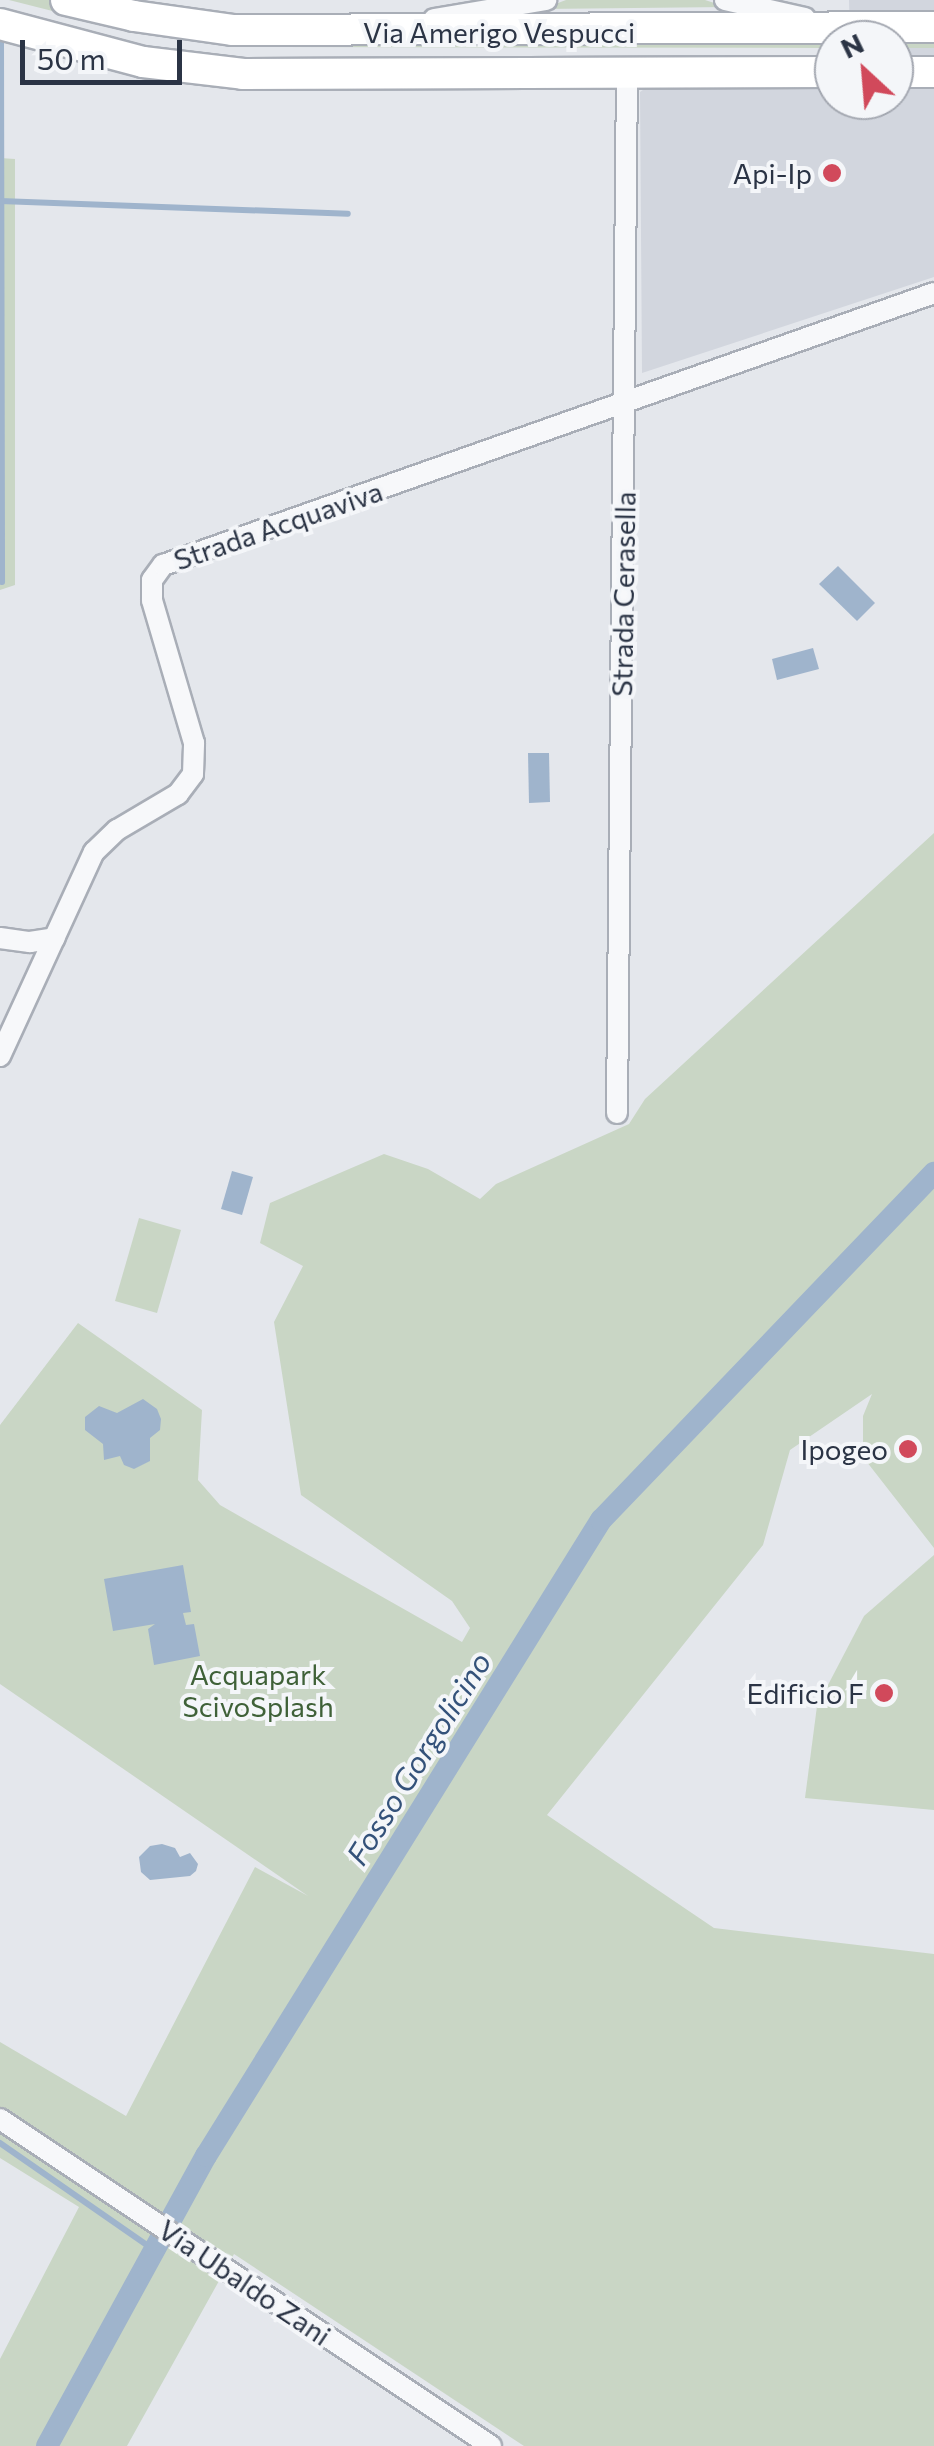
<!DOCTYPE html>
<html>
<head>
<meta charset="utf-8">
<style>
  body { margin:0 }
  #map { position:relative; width:934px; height:2446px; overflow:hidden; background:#e4e7ec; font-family:Commissioner,sans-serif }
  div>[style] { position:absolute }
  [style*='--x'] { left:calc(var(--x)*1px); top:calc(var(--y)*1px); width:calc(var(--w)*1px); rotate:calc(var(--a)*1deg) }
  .built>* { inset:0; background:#d2d6de }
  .green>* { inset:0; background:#c9d6c5 }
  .water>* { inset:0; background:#9fb4cc }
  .stream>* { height:6px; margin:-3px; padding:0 3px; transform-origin:3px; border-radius:3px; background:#9fb4cc }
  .canal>* { height:22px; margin:-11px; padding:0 11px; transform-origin:11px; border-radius:11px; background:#9fb4cc }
  .roads { filter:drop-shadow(2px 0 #a9aeb7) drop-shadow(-2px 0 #a9aeb7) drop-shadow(0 2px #a9aeb7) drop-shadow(0 -2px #a9aeb7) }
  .street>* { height:20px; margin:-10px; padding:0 10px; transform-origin:10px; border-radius:10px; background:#f7f8fa }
  .secondary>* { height:30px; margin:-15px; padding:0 15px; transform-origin:15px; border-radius:15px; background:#fff }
  .dots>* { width:28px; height:28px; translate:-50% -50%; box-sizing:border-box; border:5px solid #f4f6f9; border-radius:50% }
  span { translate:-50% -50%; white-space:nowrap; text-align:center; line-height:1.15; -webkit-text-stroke:8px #f4f6f9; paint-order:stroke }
  .street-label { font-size:28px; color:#2b3445 }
  .poi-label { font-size:28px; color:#2b3445 }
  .right { translate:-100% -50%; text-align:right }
  .park-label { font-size:28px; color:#3f6138 }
  .water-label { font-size:30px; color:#34527a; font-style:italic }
  .north { position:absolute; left:814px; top:20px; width:100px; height:100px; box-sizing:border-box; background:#f4f6f9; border:2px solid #a4a8b1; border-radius:50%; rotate:334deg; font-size:28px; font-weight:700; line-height:40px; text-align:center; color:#2b3445 }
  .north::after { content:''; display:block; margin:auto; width:35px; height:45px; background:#d1495b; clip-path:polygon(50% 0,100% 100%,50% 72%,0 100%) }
  .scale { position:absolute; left:20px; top:40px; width:162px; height:45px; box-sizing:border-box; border:5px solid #2b3445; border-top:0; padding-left:12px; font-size:30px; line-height:35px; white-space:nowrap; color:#2b3445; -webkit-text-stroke:8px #f4f6f9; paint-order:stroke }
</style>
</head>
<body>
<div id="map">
  <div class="built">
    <i style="clip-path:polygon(849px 0,934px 0,934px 277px,642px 373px,640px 92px,650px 85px,834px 81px,834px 100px,894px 100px,894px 40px,850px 40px)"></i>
  </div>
  <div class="green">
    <i style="clip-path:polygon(9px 0,51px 0,90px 11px,934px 38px,934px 48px,894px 48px,894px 40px,834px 40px,834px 48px,282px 47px,214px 42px,84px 19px)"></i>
    <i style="clip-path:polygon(566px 0,705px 0,727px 7px,542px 9px)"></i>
    <i style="clip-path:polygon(0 158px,15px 159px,15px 585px,0 590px)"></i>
    <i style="clip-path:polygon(934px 833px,934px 1548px,863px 1457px,863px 1416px,872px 1394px,790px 1450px,763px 1545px,547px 1815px,714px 1928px,934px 1954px,934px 2446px,524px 2446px,234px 2254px,127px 2446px,0 2446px,0 2359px,79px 2207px,0 2158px,0 2042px,126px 2116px,255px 1867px,308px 1896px,0 1684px,0 1425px,78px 1323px,202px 1410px,198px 1480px,220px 1505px,462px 1642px,470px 1628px,452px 1601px,301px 1495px,274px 1322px,303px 1266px,260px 1243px,270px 1203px,384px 1154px,428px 1169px,480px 1199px,496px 1184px,629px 1124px,645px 1099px)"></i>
    <i style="clip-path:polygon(139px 1218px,181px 1230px,157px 1313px,115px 1301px)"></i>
    <i style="clip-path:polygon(934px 1555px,934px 1810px,805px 1798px,817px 1706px,864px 1616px)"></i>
  </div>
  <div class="water">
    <i style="clip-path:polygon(838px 566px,875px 603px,857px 621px,819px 584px)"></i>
    <i style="clip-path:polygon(813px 648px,819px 669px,777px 680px,772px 659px)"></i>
    <i style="clip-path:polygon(528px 753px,549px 753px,550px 802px,529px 803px)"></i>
    <i style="clip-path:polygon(232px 1171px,253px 1177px,242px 1215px,221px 1209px)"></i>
    <i style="clip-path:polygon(143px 1399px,157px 1409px,161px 1419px,160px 1430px,150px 1438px,150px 1461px,134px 1469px,124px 1465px,120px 1456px,104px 1460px,103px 1444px,85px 1430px,85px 1417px,99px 1406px,117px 1413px)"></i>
    <i style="clip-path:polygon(183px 1565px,191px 1612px,183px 1613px,186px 1625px,194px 1624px,200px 1656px,154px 1665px,148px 1629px,155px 1624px,113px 1631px,104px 1579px)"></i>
    <i style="clip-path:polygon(162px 1844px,175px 1848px,180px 1857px,190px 1853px,198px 1864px,196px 1871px,190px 1876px,150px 1880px,141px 1872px,139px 1857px,150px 1846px)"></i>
  </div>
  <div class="stream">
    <i style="--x:1;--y:40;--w:542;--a:89.89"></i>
    <i style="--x:0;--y:201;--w:348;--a:2.1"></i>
    <i style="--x:0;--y:2143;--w:188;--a:34.8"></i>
  </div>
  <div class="canal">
    <i style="--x:47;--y:2446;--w:331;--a:-61.3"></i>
    <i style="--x:206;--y:2156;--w:749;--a:-58.16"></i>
    <i style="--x:601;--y:1520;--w:481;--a:-46.2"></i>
  </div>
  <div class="roads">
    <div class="street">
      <i style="--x:725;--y:0;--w:82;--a:12.7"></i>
      <i style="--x:434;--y:19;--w:114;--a:-9.6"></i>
      <i style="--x:0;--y:938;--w:30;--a:8"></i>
      <i style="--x:30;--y:942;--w:25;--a:-9"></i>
      <i style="--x:0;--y:1056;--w:225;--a:-65.3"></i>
      <i style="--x:94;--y:852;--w:32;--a:-44"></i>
      <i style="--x:117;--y:830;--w:71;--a:-30.5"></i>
      <i style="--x:178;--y:794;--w:25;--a:-53"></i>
      <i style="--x:193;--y:774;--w:31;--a:-88"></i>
      <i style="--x:194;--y:743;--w:149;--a:-106.4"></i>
      <i style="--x:152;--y:600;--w:20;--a:-90"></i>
      <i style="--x:152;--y:580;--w:19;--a:-54"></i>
      <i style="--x:163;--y:565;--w:818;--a:-19.43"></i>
      <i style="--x:617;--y:1113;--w:1039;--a:-89.45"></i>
      <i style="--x:0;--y:2119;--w:590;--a:33.66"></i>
    </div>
    <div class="secondary">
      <i style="--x:66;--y:0;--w:70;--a:13.2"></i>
      <i style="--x:134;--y:16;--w:99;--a:8.1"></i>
      <i style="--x:232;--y:30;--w:702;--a:-0.24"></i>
      <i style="--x:0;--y:24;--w:148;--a:14.9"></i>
      <i style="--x:143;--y:62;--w:101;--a:6.8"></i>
      <i style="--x:243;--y:74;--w:591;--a:-0.19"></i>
      <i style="--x:894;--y:72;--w:40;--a:0"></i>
    </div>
  </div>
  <div class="dots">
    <i style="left:832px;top:173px;background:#d1495b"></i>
    <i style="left:908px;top:1449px;background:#d1495b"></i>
    <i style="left:884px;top:1693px;background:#d1495b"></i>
  </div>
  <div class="street-label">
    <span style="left:499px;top:32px">Via Amerigo Vespucci</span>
    <span style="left:278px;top:525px;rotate:-19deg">Strada Acquaviva</span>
    <span style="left:623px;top:594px;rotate:-89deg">Strada Cerasella</span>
    <span style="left:245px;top:2282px;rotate:34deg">Via Ubaldo Zani</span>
  </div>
  <div class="poi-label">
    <span class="right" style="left:812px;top:173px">Api-Ip</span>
    <span class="right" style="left:888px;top:1449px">Ipogeo</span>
    <span class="right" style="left:864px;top:1693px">Edificio F</span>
  </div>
  <div class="park-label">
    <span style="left:258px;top:1690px">Acquapark<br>ScivoSplash</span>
  </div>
  <div class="water-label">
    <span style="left:418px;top:1758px;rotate:-58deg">Fosso Gorgolicino</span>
  </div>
  <div class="north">N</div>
  <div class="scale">50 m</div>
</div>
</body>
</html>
